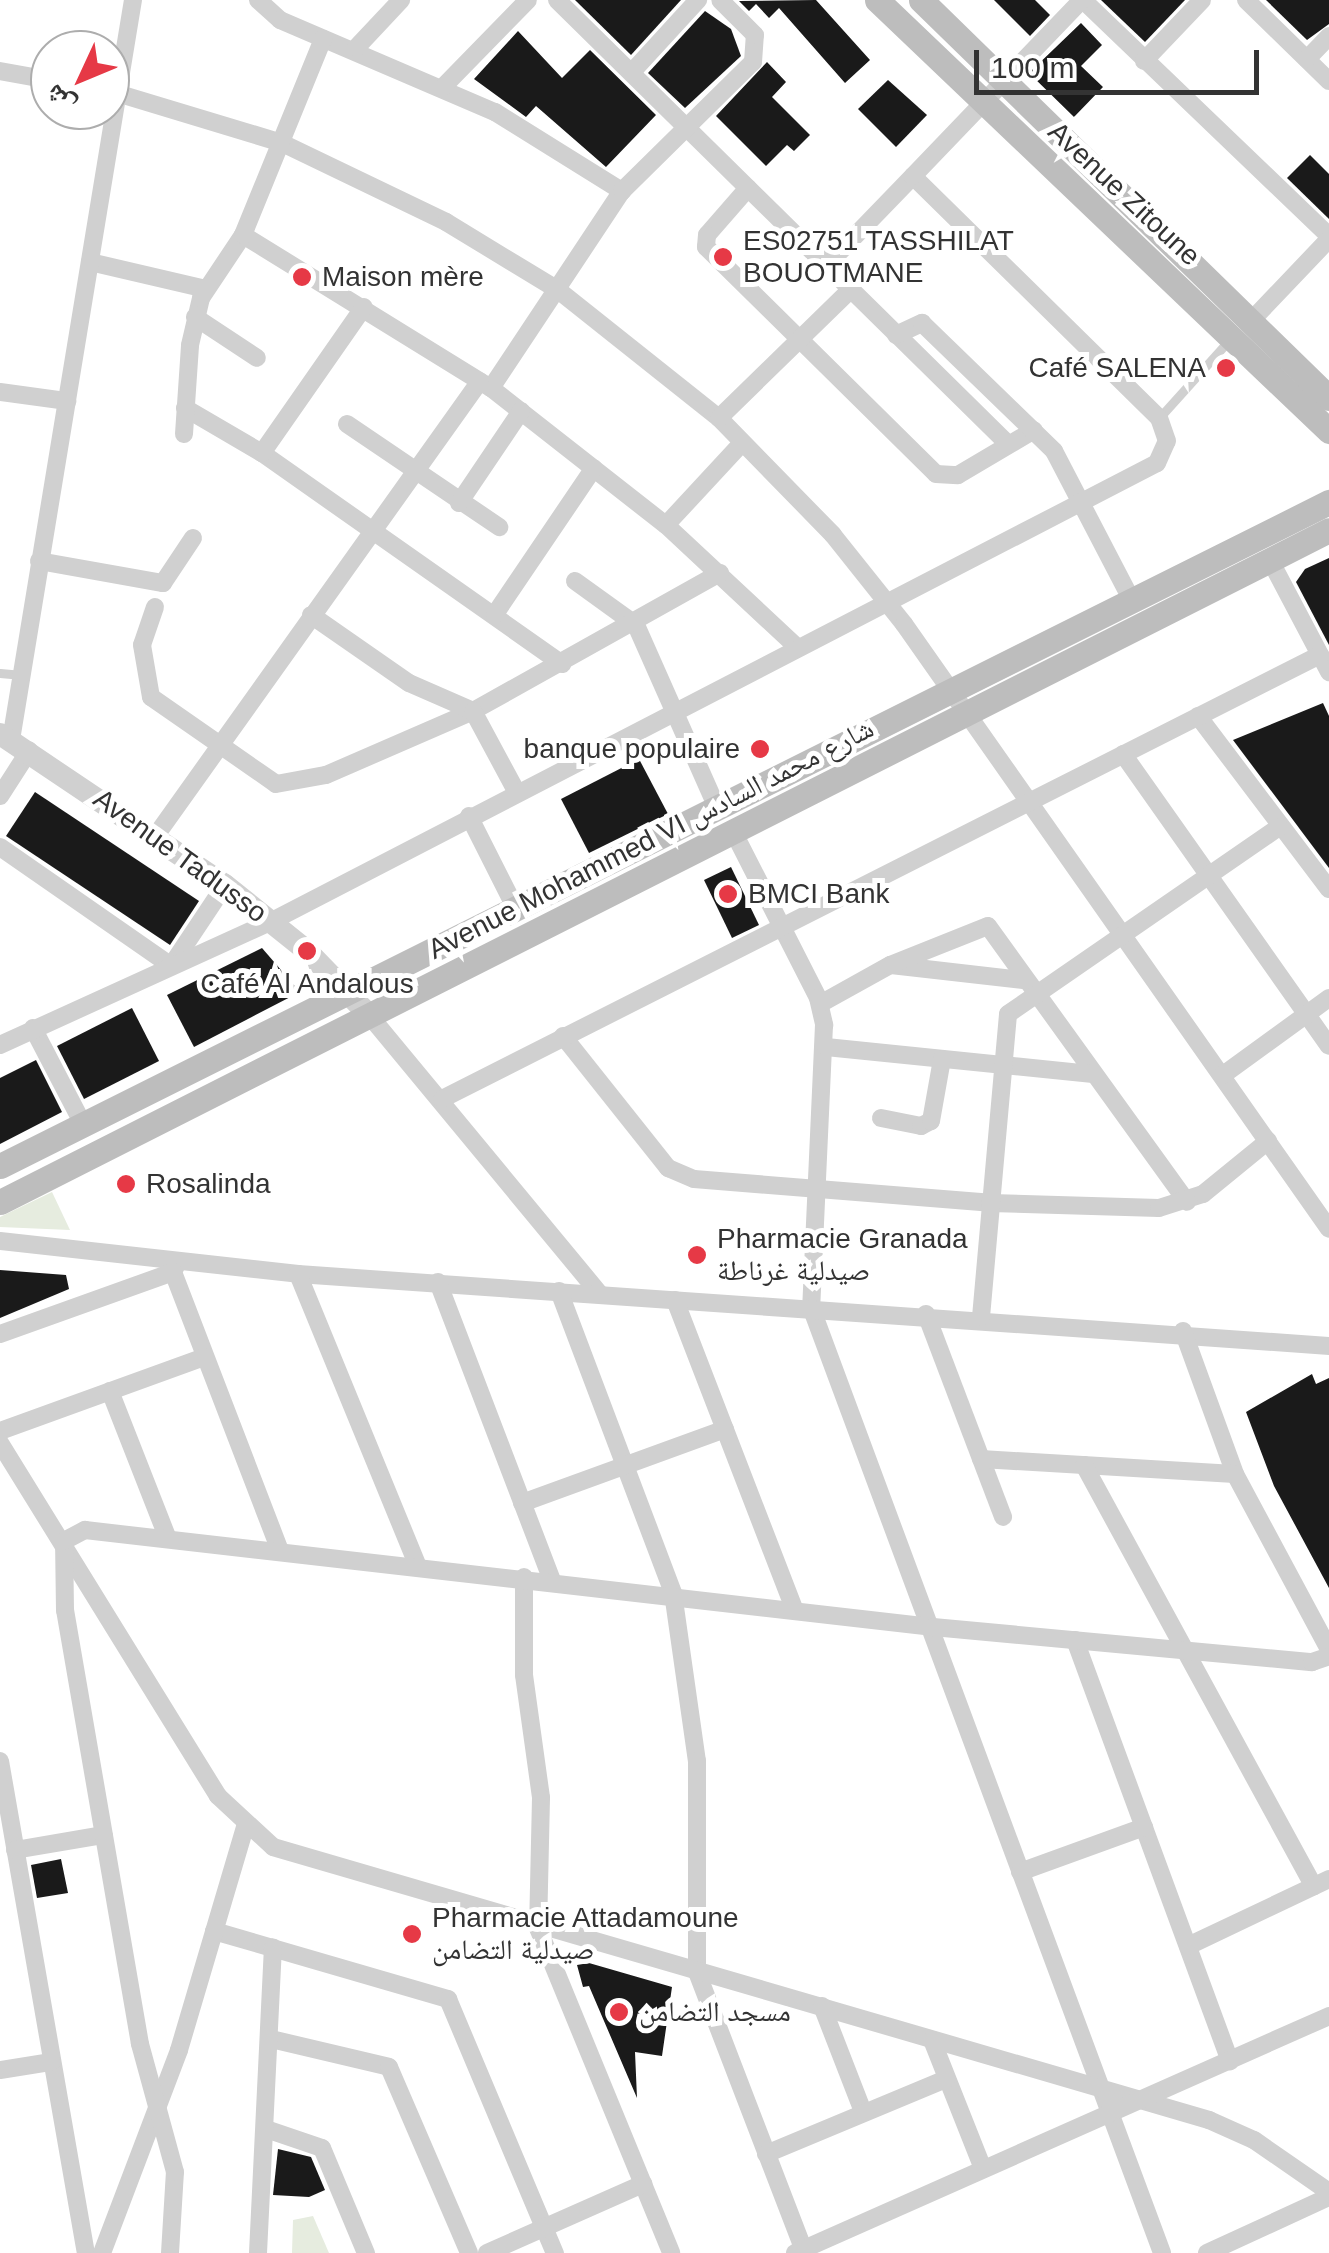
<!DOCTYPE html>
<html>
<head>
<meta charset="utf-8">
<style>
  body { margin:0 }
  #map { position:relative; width:1329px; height:2253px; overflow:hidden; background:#fff; font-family:Arial,"Noto Naskh Arabic",sans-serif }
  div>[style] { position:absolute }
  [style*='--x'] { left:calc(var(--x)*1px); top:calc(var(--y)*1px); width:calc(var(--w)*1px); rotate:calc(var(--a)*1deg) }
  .green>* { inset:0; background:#e6ecdf }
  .building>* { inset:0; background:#1a1a1a }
  .service>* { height:9px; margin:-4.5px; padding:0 4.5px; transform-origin:4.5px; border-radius:4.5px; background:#d0d0d0 }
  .minor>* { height:18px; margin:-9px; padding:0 9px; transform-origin:9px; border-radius:9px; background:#d0d0d0 }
  .tertiary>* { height:22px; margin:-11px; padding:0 11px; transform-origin:11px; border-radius:11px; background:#d0d0d0 }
  .secondary>* { height:25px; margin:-12.5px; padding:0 12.5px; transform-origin:12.5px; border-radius:12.5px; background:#bdbdbd }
  .dots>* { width:28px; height:28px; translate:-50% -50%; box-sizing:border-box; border:5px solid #fff; border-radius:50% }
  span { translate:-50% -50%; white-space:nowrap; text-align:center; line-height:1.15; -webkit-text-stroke:10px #fff; paint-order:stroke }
  .street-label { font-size:28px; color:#333 }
  .poi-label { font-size:28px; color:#333 }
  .left { translate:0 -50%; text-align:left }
  .right { translate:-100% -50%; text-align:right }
  .north { position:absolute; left:30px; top:30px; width:100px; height:100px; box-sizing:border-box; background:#fff; border:2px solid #adadad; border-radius:50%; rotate:226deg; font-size:28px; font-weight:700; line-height:40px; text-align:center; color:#333 }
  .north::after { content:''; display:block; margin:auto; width:35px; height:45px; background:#e63946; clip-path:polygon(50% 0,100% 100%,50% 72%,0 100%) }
  .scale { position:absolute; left:974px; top:50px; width:285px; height:45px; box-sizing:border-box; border:5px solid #333; border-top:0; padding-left:12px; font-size:30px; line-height:35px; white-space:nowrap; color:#333; -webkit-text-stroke:8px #fff; paint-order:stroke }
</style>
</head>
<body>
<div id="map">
  <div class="green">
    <i style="clip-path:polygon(52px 1192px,70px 1230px,0 1227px,0 1217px)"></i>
    <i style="clip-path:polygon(313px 2216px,329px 2253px,292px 2253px,293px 2220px)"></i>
  </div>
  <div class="building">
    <i style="clip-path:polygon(575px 0,681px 0,631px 55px)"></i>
    <i style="clip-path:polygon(816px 0,870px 60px,845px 83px,779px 8px,769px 18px,756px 4px,749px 11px,739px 1px)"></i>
    <i style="clip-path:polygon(994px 0,1035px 0,1050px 15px,1030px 36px)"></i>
    <i style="clip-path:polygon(1101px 0,1185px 0,1145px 42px)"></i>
    <i style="clip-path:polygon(1266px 0,1329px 0,1329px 24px,1307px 40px)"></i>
    <i style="clip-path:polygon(705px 11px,731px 29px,741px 56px,685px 108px,648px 73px)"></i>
    <i style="clip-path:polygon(1081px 23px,1102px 45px,1081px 66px,1103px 87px,1074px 117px,1029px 73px)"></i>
    <i style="clip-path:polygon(518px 31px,562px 78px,590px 50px,656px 115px,606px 167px,536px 106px,526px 117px,474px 79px)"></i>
    <i style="clip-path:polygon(767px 62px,786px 82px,772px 97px,810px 135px,794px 151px,787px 145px,766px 166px,716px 116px)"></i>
    <i style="clip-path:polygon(888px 80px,927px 115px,896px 147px,858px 109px)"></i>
    <i style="clip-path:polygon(1310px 155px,1329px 174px,1329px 219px,1287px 178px)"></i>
    <i style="clip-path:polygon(1329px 558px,1329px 645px,1296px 582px,1305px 569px)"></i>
    <i style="clip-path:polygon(1323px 703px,1329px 716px,1329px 868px,1233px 740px)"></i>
    <i style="clip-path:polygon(639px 759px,668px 814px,589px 853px,561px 799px)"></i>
    <i style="clip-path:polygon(35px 792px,199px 901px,170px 945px,6px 836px)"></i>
    <i style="clip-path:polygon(731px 867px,759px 925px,732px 938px,704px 880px)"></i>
    <i style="clip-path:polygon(262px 948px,300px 992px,194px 1047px,167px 995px)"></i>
    <i style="clip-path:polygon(132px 1008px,159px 1061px,84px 1099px,57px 1046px)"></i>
    <i style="clip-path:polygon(36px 1060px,62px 1112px,0 1144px,0 1078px)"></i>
    <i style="clip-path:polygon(0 1270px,66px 1275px,69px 1289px,0 1318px)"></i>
    <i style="clip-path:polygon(1312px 1374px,1316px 1384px,1329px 1378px,1329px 1588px,1274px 1486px,1246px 1412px)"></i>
    <i style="clip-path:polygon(61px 1859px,68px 1893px,37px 1898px,31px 1865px)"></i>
    <i style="clip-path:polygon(589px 1963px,672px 1987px,662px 2056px,635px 2052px,637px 2098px,589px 1986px,583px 1987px,577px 1965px)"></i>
    <i style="clip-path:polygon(278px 2149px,311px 2157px,325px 2190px,309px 2197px,273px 2195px)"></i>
  </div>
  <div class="service">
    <i style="--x:1159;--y:418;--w:108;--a:-48"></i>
    <i style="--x:0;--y:673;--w:22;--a:5"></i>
  </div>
  <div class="minor">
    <i style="--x:258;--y:0;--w:30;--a:42"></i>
    <i style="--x:280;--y:20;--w:234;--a:23.2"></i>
    <i style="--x:495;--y:112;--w:150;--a:31.9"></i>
    <i style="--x:557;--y:0;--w:633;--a:44.55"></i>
    <i style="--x:1083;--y:0;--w:341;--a:43.8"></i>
    <i style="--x:1246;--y:0;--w:116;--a:44.3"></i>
    <i style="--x:356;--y:48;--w:66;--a:-46.8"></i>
    <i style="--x:1307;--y:59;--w:32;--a:-46"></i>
    <i style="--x:1144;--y:61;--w:84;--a:-46.4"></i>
    <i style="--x:0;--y:71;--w:51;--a:10.2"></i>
    <i style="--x:632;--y:72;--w:98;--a:-47.5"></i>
    <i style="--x:444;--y:86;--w:120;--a:-45.7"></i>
    <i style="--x:110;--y:91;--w:180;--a:16.8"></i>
    <i style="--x:282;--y:143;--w:182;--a:25.7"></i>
    <i style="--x:446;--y:222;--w:131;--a:31.3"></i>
    <i style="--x:558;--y:290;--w:206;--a:38.5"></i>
    <i style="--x:719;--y:418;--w:163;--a:45.7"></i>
    <i style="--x:833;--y:535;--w:114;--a:51.4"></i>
    <i style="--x:904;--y:624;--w:739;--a:54.91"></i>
    <i style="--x:748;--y:188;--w:62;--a:131.1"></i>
    <i style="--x:707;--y:235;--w:12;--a:95"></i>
    <i style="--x:706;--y:247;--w:323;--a:44.6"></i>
    <i style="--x:936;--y:474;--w:22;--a:3"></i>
    <i style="--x:958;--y:475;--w:88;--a:-30.6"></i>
    <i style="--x:243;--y:235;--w:291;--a:31.7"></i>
    <i style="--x:491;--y:388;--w:222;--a:38.1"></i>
    <i style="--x:666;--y:525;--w:180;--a:43"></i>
    <i style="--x:90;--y:262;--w:119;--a:13.1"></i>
    <i style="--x:825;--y:267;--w:127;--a:-46"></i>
    <i style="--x:195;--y:317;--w:74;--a:33.5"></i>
    <i style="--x:1250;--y:322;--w:115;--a:-46.4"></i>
    <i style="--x:896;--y:335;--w:29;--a:-25"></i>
    <i style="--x:922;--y:323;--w:184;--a:44.1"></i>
    <i style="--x:1054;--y:451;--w:169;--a:62.5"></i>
    <i style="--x:491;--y:388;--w:237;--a:-56.4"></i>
    <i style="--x:622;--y:191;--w:184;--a:-44.6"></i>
    <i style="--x:753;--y:62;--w:27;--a:-86"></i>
    <i style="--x:755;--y:35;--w:49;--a:-135"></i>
    <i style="--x:0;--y:392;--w:68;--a:7.7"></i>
    <i style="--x:185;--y:408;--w:89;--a:30.3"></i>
    <i style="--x:262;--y:453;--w:367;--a:35.1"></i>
    <i style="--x:719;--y:418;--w:183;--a:-44.3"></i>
    <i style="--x:347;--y:424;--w:184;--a:34.1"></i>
    <i style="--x:184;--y:434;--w:89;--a:-86.1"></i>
    <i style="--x:190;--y:345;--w:48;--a:-76.8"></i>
    <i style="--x:201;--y:298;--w:76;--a:-56.3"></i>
    <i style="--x:243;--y:235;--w:212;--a:-67.8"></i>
    <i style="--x:262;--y:453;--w:178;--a:-55.1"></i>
    <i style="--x:459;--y:503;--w:111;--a:-56"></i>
    <i style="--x:666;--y:525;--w:112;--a:-47.2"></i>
    <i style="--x:1270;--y:560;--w:127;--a:62.2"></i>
    <i style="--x:39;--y:561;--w:126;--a:10.1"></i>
    <i style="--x:163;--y:583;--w:54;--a:-56.3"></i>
    <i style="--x:575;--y:581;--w:75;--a:35.8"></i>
    <i style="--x:636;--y:625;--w:200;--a:66.1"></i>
    <i style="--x:155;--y:607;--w:40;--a:108.9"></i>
    <i style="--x:142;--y:645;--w:53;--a:80.2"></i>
    <i style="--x:151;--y:697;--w:152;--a:34.8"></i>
    <i style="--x:276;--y:784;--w:51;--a:-10.2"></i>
    <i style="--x:326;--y:775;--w:160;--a:-23.5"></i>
    <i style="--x:473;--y:711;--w:283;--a:-29.2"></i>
    <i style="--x:495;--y:614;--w:176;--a:-55.9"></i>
    <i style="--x:311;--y:615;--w:119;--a:34.8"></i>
    <i style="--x:409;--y:683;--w:70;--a:23.6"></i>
    <i style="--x:473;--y:711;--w:91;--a:61.7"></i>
    <i style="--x:1198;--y:716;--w:217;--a:52.9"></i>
    <i style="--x:11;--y:740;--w:750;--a:-80.64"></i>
    <i style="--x:1123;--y:754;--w:357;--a:54.8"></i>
    <i style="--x:0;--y:796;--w:54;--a:-57.2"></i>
    <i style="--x:469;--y:816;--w:104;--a:63.2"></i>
    <i style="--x:733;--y:831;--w:187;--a:63"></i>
    <i style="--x:818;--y:998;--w:28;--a:77"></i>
    <i style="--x:824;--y:1025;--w:282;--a:92.6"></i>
    <i style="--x:811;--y:1307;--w:1009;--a:69.64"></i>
    <i style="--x:157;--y:834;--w:556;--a:-54.51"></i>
    <i style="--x:0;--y:847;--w:208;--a:34.8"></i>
    <i style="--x:171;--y:966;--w:97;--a:-56.3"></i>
    <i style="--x:891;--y:965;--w:133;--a:6.5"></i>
    <i style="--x:820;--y:1004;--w:80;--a:-29.1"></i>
    <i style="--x:890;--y:965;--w:105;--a:-21.7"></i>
    <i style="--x:988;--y:926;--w:340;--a:54.2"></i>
    <i style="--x:369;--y:1015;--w:361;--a:50.4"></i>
    <i style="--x:33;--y:1028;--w:110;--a:62.5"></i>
    <i style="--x:563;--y:1036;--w:169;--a:51.5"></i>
    <i style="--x:668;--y:1168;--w:28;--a:23"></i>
    <i style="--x:694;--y:1179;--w:297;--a:4.6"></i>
    <i style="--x:990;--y:1203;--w:169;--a:1.7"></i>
    <i style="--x:1159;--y:1208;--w:46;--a:-17.7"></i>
    <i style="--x:1203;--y:1194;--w:84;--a:-39.2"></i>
    <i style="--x:0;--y:1045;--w:299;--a:-24.5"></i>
    <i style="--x:272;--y:921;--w:996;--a:-27.36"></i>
    <i style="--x:1157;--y:463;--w:24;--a:-66"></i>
    <i style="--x:1167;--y:441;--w:24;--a:-109"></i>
    <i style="--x:1159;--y:418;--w:345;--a:-135.5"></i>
    <i style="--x:913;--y:176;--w:244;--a:-46.2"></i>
    <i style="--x:826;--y:1047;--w:266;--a:5.8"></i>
    <i style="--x:1223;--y:1075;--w:131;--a:-36"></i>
    <i style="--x:442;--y:1099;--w:984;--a:-26.83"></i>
    <i style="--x:881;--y:1118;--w:41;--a:11.3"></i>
    <i style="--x:921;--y:1126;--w:11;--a:-27"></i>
    <i style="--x:931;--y:1121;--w:63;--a:-79.9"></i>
    <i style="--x:0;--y:1241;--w:300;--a:6.3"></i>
    <i style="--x:298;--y:1274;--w:1034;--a:3.99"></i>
    <i style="--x:178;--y:1262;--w:11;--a:117"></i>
    <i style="--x:173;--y:1272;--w:299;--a:69"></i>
    <i style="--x:298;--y:1274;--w:316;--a:67.7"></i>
    <i style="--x:438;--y:1282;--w:319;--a:69.1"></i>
    <i style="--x:559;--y:1291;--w:323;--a:69.3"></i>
    <i style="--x:673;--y:1593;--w:170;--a:81.9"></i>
    <i style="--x:697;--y:1761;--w:211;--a:90"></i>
    <i style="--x:697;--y:1972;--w:296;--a:69"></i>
    <i style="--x:675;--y:1300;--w:328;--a:68.9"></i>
    <i style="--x:926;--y:1314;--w:217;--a:69.2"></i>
    <i style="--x:981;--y:1317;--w:304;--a:-84.9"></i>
    <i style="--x:1008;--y:1014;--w:329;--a:-34.6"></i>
    <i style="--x:1183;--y:1331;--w:152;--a:70"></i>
    <i style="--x:1235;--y:1474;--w:199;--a:61.8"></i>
    <i style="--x:0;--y:1334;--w:184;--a:-19.7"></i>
    <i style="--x:110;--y:1391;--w:159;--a:68.6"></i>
    <i style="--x:0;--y:1431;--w:217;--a:-19.9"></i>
    <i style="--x:0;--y:1443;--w:415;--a:58.3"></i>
    <i style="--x:218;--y:1796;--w:75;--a:42.8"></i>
    <i style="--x:273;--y:1847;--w:975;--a:16.26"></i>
    <i style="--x:1209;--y:2120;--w:49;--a:24"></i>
    <i style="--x:1254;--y:2140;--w:91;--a:34.7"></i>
    <i style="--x:981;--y:1459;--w:254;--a:3.4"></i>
    <i style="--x:1084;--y:1465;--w:480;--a:61.4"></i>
    <i style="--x:522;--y:1503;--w:216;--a:-20"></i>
    <i style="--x:524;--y:1577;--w:98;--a:90"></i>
    <i style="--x:524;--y:1675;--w:124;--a:82.1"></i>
    <i style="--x:541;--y:1798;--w:130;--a:91.3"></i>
    <i style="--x:538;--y:1928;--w:351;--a:67.7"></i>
    <i style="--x:1075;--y:1640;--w:449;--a:69.8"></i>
    <i style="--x:0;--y:1761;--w:499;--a:80.1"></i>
    <i style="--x:15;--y:1850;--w:90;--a:-9.6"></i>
    <i style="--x:1020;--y:1872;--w:132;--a:-19.9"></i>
    <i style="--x:214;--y:1931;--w:244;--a:16.2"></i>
    <i style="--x:448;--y:1999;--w:276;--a:67.2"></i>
    <i style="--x:1188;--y:1946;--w:156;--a:-25.4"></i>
    <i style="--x:822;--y:2006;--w:110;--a:68.8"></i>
    <i style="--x:271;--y:2039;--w:121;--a:13.3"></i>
    <i style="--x:389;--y:2067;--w:202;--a:66.7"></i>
    <i style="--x:932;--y:2040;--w:139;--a:68.4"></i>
    <i style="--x:0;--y:2070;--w:52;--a:-8.9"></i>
    <i style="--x:266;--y:2129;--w:59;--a:18.7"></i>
    <i style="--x:322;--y:2148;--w:114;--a:67.3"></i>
    <i style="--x:766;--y:2154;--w:195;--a:-22.6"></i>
    <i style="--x:102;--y:2253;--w:217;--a:-69.2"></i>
    <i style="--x:179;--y:2050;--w:233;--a:-73.5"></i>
    <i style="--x:170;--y:2253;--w:81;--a:-86.5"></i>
    <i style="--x:175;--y:2172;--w:133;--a:-105.3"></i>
    <i style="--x:140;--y:2044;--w:440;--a:-99.8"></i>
    <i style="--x:65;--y:1610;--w:69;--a:-90.8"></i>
    <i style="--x:64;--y:1541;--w:24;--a:-28"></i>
    <i style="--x:85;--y:1530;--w:854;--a:6.53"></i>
    <i style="--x:933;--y:1627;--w:381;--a:5.3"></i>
    <i style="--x:1312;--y:1662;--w:18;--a:-19"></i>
    <i style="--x:258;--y:2253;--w:306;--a:-87.2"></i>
    <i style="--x:487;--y:2253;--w:171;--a:-23.9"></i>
    <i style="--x:795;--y:2253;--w:584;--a:-23.93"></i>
    <i style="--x:1207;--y:2253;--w:134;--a:-24.7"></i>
  </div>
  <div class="tertiary">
    <i style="--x:0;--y:734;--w:271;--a:33.9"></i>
    <i style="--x:225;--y:885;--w:105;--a:38.8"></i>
    <i style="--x:307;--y:951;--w:89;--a:45.9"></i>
  </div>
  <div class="secondary">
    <i style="--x:877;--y:0;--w:625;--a:43.64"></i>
    <i style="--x:921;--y:0;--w:570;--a:44.29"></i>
    <i style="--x:0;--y:1166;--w:1486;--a:-26.55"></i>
    <i style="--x:0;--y:1202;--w:1489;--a:-26.82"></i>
  </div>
  <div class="dots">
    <i style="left:723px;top:257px;background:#e63946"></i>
    <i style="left:302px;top:277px;background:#e63946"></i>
    <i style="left:1226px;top:368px;background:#e63946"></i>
    <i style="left:760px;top:749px;background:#e63946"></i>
    <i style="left:728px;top:894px;background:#e63946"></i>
    <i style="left:307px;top:951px;background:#e63946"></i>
    <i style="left:126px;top:1184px;background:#e63946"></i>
    <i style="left:697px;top:1255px;background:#e63946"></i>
    <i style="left:412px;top:1934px;background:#e63946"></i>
    <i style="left:619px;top:2012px;background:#e63946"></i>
  </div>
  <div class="street-label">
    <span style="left:1124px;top:194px;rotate:43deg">Avenue Zitoune</span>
    <span style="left:651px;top:839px;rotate:-27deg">Avenue Mohammed VI شارع محمد السادس</span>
    <span style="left:180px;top:856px;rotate:36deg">Avenue Tadusso</span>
  </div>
  <div class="poi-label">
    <span class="left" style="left:743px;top:257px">ES02751 TASSHILAT<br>BOUOTMANE</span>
    <span class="left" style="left:322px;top:277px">Maison mère</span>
    <span class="right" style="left:1206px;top:368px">Café SALENA</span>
    <span class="right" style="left:740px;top:749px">banque populaire</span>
    <span class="left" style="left:748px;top:894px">BMCI Bank</span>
    <span style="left:307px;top:984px">Café Al Andalous</span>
    <span class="left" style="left:146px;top:1184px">Rosalinda</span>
    <span class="left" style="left:717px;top:1255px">Pharmacie Granada<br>صيدلية غرناطة</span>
    <span class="left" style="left:432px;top:1934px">Pharmacie Attadamoune<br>صيدلية التضامن</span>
    <span class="left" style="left:639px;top:2012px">مسجد التضامن</span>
  </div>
  <div class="north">ش</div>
  <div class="scale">100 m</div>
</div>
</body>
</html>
